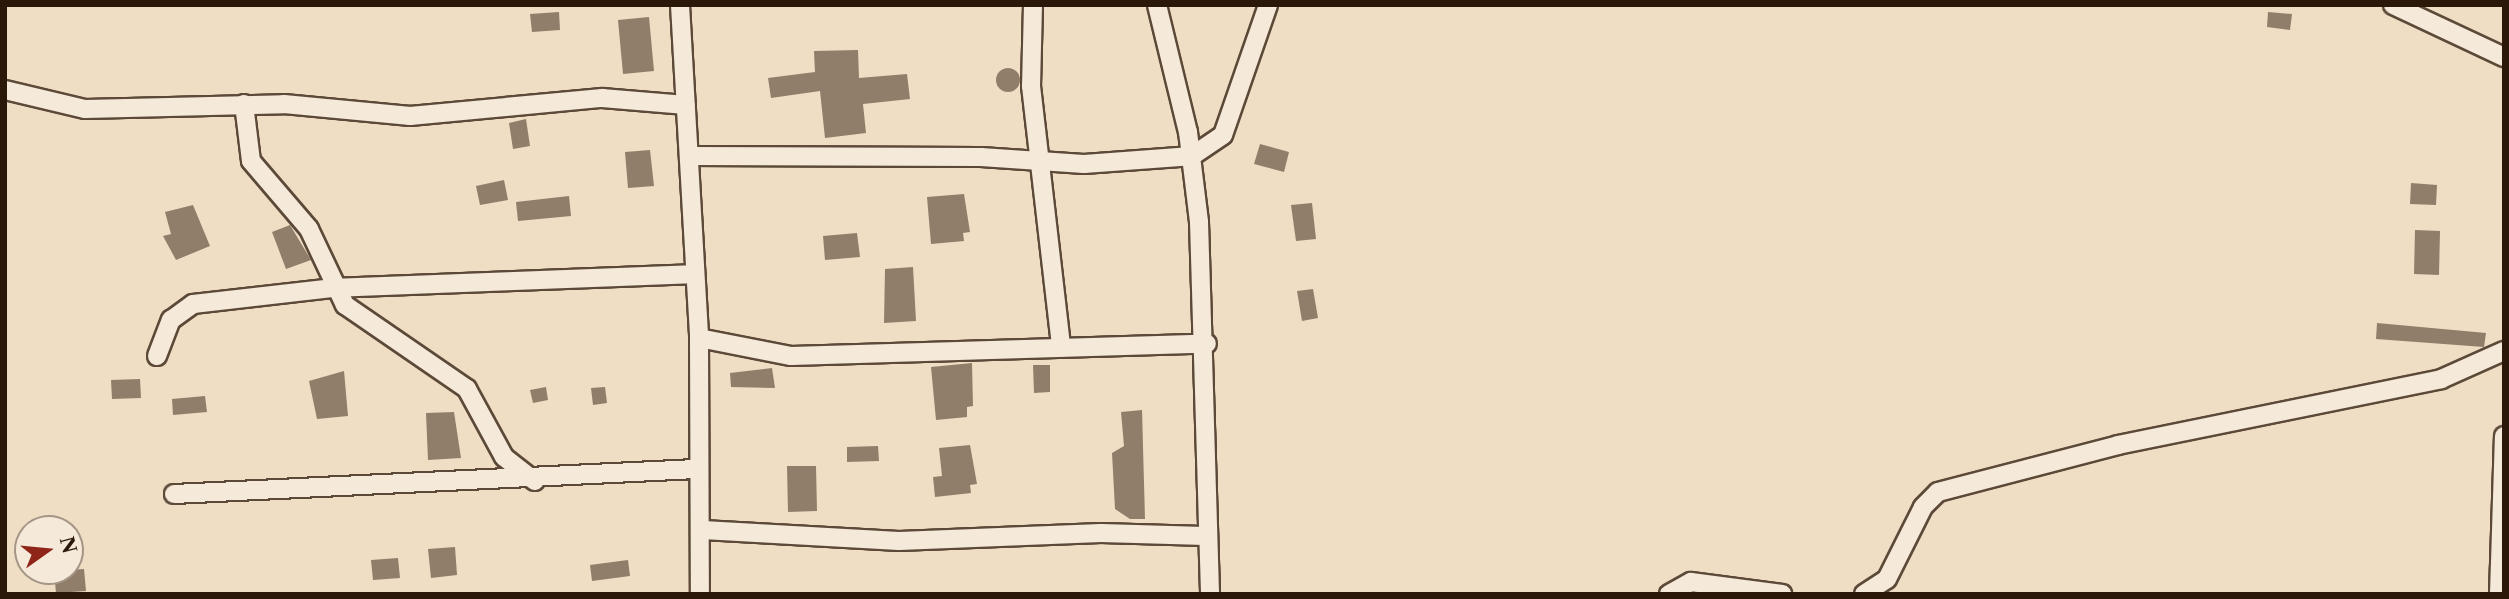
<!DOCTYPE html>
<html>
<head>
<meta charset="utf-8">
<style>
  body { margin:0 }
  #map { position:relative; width:2509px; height:599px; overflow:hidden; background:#efddc4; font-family:"Libre Caslon Text",serif }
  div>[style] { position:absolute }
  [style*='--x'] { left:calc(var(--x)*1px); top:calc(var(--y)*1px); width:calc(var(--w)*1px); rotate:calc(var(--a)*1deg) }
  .building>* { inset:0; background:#917e6a }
  .round { border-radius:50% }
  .roads { filter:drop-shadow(2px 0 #5c4938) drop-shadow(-2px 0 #5c4938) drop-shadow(0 2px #5c4938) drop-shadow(0 -2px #5c4938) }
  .street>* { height:18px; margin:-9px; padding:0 9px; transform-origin:9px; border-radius:9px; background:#f5e9d9 }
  span { translate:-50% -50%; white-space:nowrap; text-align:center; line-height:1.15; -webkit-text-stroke:5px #f5e9d9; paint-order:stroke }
  .frame { position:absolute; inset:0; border:7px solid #2b1809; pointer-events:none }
  .north { position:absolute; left:14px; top:515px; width:70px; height:70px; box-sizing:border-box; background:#f5e9d9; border:2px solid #a49586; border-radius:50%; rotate:75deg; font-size:19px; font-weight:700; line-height:28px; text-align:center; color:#2b1809 }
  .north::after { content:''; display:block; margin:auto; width:24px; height:32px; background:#8f2418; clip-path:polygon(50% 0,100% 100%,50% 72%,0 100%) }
</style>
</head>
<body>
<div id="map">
  <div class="building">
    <i style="clip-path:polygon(559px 12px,560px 30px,532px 32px,530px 14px)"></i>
    <i style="clip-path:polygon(2268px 12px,2292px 14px,2290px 30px,2267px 27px)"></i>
    <i style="clip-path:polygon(649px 17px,654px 71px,623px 74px,618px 20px)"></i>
    <i style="clip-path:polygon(858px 50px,859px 78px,907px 74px,910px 99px,863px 104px,866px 133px,825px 138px,820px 91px,771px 98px,768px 78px,815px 72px,814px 51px)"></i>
    <i class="round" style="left:996px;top:68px;width:24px;height:24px"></i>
    <i style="clip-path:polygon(526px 119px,530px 146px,513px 149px,509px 123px)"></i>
    <i style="clip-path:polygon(1260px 144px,1289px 152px,1284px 172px,1254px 164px)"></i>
    <i style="clip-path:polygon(650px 150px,654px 186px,628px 188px,625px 152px)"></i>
    <i style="clip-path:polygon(504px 180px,508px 200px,480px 205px,476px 186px)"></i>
    <i style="clip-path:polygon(2411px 183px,2437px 185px,2436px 205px,2410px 204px)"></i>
    <i style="clip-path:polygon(964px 194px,970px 232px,963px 233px,964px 241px,931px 244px,927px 197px)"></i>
    <i style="clip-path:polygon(569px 196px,571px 216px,518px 221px,516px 202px)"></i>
    <i style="clip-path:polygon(1312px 203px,1316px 239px,1296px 241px,1291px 205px)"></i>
    <i style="clip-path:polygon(193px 205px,210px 246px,176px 260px,163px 236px,171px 234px,165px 212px)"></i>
    <i style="clip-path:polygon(290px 225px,311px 260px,286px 269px,272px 232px)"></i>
    <i style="clip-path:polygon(2415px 230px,2440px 231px,2439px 275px,2414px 274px)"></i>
    <i style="clip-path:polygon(857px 233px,860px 257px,825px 260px,823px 236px)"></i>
    <i style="clip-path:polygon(913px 267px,916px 321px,884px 323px,885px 269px)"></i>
    <i style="clip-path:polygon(1313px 289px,1318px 318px,1302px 321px,1297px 291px)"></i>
    <i style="clip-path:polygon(2377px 323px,2486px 333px,2484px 347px,2376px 339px)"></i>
    <i style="clip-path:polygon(972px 363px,973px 406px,967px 407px,967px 417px,936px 420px,931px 367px)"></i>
    <i style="clip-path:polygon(1033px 365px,1050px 365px,1050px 392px,1034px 393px)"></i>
    <i style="clip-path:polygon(772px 368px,775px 388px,731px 387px,730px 373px)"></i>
    <i style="clip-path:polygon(344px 371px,348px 416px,317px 419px,309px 381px)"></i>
    <i style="clip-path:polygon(140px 379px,141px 398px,112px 399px,111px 380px)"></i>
    <i style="clip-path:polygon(546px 387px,548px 400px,533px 403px,530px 390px)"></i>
    <i style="clip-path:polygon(605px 387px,607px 403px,593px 405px,591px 388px)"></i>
    <i style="clip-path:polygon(205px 396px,207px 412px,173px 415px,172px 399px)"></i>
    <i style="clip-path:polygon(1142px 410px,1145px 519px,1130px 519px,1115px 509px,1112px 453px,1124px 446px,1121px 412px)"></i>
    <i style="clip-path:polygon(454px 412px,461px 458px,428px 460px,426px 413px)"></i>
    <i style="clip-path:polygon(970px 445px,977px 484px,970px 485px,971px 493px,935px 497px,933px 477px,942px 476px,939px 448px)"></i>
    <i style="clip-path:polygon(878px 446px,879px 461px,847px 462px,847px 447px)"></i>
    <i style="clip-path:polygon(787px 466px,816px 466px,817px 511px,788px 512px)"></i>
    <i style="clip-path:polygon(455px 547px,457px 575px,431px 578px,428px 549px)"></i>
    <i style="clip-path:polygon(398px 558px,400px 578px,373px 580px,371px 560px)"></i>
    <i style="clip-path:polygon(628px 560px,630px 576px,592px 581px,590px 565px)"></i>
    <i style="clip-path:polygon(84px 569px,86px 591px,56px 593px,54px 571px)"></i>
  </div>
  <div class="roads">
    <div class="street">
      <i style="--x:680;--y:5;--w:334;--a:86.7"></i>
      <i style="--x:699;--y:338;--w:256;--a:89.8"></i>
      <i style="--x:1033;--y:5;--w:81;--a:91.4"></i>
      <i style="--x:1031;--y:86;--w:263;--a:83.4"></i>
      <i style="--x:1157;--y:5;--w:131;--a:76.3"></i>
      <i style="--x:1188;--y:132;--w:91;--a:83"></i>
      <i style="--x:1199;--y:222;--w:372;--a:88.3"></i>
      <i style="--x:2393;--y:5;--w:123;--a:25.1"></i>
      <i style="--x:5;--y:90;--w:82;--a:13.4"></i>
      <i style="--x:85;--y:109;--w:199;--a:-1.4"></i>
      <i style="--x:284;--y:104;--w:127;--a:5.4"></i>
      <i style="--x:410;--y:116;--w:193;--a:-5.4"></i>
      <i style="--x:602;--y:98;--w:84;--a:4.8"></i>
      <i style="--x:244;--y:104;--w:57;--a:83"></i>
      <i style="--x:251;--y:161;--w:89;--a:49.5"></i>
      <i style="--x:309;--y:229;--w:84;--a:64.7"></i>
      <i style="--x:345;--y:305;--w:148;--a:34.5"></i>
      <i style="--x:467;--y:389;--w:77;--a:61.4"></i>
      <i style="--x:504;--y:457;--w:39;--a:38"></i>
      <i style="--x:689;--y:156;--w:292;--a:0.2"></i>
      <i style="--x:981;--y:157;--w:103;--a:3.9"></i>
      <i style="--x:1084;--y:164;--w:108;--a:-4.2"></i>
      <i style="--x:1192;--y:156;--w:37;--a:-34"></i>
      <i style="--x:1223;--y:135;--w:138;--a:-70.9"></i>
      <i style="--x:699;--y:338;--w:94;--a:11.1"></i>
      <i style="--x:791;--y:356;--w:416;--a:-1.7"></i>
      <i style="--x:157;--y:356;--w:39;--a:-69"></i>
      <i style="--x:171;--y:320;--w:27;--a:-36"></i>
      <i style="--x:193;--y:304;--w:142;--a:-6.5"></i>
      <i style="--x:334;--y:288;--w:361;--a:-2.2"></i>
      <i style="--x:174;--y:494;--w:524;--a:-2.74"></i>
      <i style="--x:703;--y:530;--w:196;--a:3.2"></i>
      <i style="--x:899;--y:541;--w:202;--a:-2.3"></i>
      <i style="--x:1101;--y:533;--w:107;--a:1.6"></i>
      <i style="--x:1669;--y:594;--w:25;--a:-29"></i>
      <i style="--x:1691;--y:582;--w:92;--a:7.5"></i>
      <i style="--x:1864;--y:594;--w:27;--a:-33"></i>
      <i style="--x:1887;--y:579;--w:80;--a:-63.4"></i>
      <i style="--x:1923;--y:507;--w:21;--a:-45"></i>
      <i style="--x:1938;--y:492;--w:186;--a:-14.6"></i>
      <i style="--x:2118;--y:445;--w:330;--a:-11.5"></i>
      <i style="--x:2441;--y:379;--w:69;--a:-24"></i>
      <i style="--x:2499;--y:594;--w:158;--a:-88.2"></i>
    </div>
  </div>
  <div class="frame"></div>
  <div class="north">N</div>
</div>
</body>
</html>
